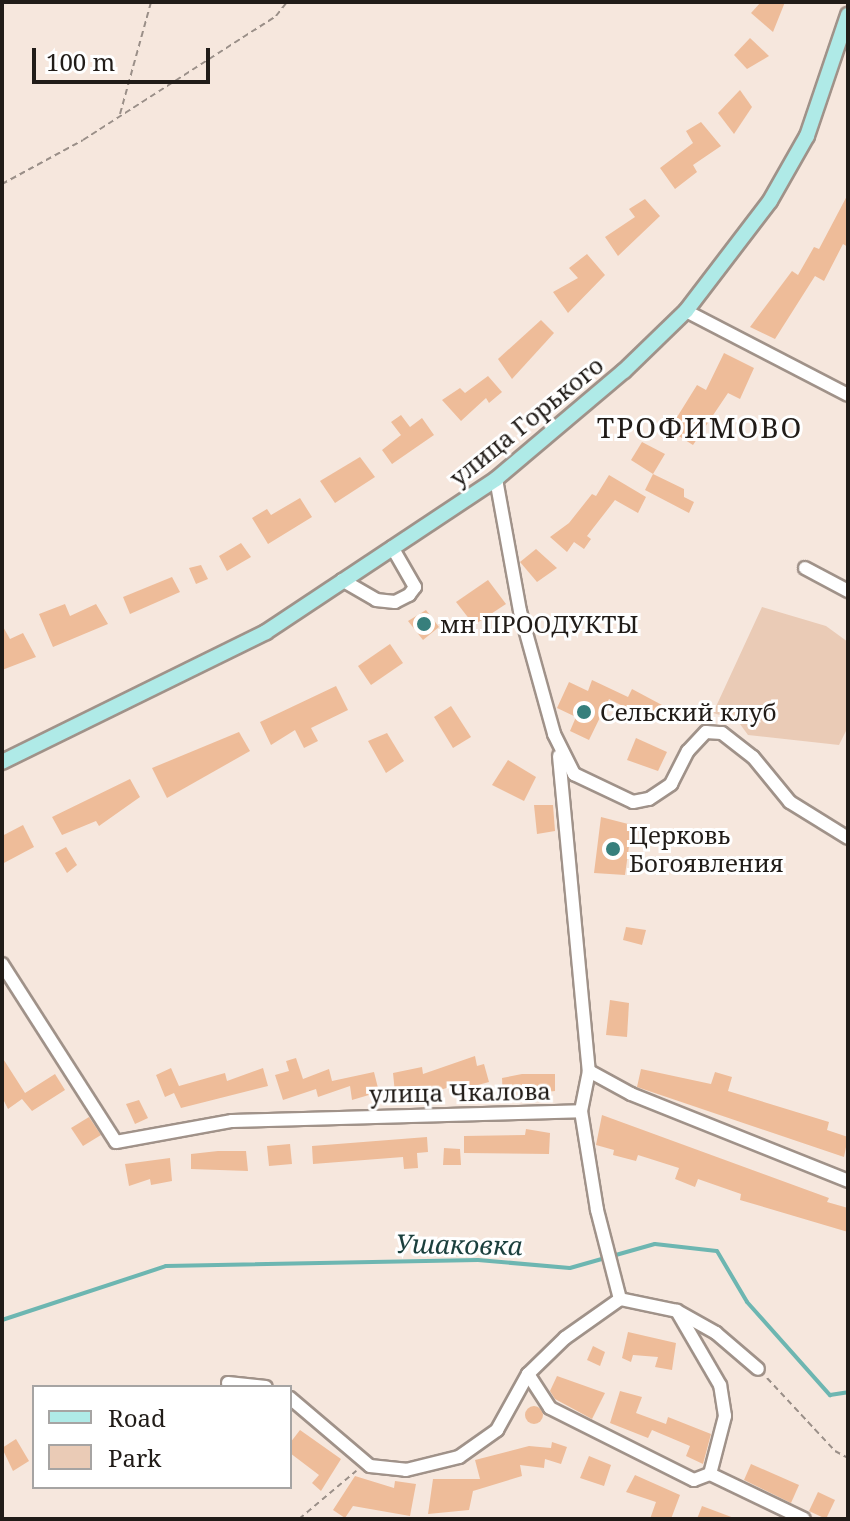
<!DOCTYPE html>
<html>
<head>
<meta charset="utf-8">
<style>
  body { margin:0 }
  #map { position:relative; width:850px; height:1521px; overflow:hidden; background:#f6e7dd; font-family:"Noto Serif",serif }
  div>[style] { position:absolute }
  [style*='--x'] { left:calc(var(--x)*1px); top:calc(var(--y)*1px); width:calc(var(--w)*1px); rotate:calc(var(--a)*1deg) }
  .green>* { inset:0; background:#eacbb6 }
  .stream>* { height:4px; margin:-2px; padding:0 2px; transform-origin:2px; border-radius:2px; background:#6db6b1 }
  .building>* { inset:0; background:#eebc99 }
  .round { border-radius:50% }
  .path>* { height:2px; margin-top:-1px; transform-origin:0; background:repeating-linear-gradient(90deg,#9a8f88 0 6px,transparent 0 10px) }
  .roads { filter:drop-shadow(2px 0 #a09289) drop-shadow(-2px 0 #a09289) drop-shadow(0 2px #a09289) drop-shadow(0 -2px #a09289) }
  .minor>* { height:12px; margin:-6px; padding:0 6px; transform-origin:6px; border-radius:6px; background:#fff }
  .major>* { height:14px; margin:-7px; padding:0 7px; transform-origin:7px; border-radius:7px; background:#afeae7 }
  .dots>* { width:22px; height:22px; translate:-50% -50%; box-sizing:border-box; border:4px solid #fff; border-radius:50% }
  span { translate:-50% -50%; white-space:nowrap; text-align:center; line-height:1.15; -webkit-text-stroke:6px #fff; paint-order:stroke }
  .street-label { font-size:24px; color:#211c18 }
  .poi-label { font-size:24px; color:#211c18 }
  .left { translate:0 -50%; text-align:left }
  .water-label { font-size:26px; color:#1b3f3d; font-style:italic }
  .quarter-label { font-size:28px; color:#211c18; letter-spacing:2px }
  .frame { position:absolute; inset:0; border:4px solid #211c18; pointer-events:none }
  .legend { position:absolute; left:32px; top:1385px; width:260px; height:104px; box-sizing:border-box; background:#fff; border:2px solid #a6a4a3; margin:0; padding:10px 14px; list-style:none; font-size:24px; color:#211c18 }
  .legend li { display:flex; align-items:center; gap:16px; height:40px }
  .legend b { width:40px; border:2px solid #a6a4a3 }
  .scale { position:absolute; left:32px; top:48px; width:178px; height:36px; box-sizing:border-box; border:4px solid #211c18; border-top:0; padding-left:10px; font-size:24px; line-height:28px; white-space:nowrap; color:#211c18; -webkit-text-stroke:6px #fff; paint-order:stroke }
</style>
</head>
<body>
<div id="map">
  <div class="green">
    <i style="clip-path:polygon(762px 607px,826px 626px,848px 642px,848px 727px,839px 745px,748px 735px,737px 720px,713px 713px)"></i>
  </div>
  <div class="stream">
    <i style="--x:2;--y:1320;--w:173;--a:-18.2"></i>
    <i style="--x:166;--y:1266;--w:312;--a:-1.1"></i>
    <i style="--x:478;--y:1260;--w:92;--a:5"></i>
    <i style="--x:570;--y:1268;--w:88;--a:-15.8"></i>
    <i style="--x:655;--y:1244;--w:62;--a:6.4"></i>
    <i style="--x:717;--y:1251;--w:59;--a:59.5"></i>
    <i style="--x:747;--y:1302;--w:125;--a:48.3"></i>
    <i style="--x:830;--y:1395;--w:18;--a:-9"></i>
  </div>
  <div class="building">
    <i style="clip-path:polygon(761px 2px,785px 2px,773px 32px,751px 13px)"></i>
    <i style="clip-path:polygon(750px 38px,769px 56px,747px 69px,734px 55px)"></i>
    <i style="clip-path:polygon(740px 90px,752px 107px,734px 134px,718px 113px)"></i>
    <i style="clip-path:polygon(701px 122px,721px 146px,693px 165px,697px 172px,675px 189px,660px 168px,693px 143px,686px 131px)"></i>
    <i style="clip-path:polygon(848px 194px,848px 247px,843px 244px,824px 281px,815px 276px,775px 339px,750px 327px,792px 271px,798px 275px,814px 247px,819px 249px)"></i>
    <i style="clip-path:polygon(645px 199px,660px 216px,618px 256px,605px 237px,635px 217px,629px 209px)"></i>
    <i style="clip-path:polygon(587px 254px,605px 275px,568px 313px,553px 292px,578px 278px,569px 268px)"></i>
    <i style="clip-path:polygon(541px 320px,554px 333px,512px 379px,498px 359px)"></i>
    <i style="clip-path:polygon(724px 353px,754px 368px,740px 399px,728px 393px,693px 445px,669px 430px,697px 385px,706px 390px)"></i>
    <i style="clip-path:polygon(488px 376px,502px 392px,489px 403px,486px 398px,461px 421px,442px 400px,460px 388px,465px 393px)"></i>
    <i style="clip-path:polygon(401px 415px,410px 427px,422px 418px,434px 435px,392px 464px,382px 450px,401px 435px,391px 422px)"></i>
    <i style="clip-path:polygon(642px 442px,665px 454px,653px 474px,631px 460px)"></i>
    <i style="clip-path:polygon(360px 457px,375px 477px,335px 503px,320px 481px)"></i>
    <i style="clip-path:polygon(653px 474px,684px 489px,684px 497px,694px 502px,689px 513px,645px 490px)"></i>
    <i style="clip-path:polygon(609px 475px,646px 497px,638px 513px,615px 500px,587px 536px,591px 539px,584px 549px,574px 542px,567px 552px,550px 537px,569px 523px,592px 494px,596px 496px)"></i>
    <i style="clip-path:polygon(300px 498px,312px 517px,268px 544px,252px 518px,267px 509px,271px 515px)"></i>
    <i style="clip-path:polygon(241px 543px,251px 557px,227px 571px,219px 556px)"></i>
    <i style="clip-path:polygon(536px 549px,557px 568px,537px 582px,520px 562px)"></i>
    <i style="clip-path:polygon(201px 565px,208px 579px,196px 584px,189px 568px)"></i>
    <i style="clip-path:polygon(172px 577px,180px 592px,130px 614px,123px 597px)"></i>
    <i style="clip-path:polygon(488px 580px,506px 604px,474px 625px,456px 602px)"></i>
    <i style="clip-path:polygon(65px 604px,70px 616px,96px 604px,108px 624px,53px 647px,39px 614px)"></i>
    <i style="clip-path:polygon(426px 610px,439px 627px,423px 640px,408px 621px)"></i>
    <i style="clip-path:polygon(2px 625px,10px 639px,23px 633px,36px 657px,2px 670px)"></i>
    <i style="clip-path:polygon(390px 644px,403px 663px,371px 685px,358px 666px)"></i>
    <i style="clip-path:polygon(592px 680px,628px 697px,632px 689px,662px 705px,654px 722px,609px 699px,589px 740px,570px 731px,576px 717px,557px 708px,569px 682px,588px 691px)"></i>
    <i style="clip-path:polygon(336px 686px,348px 710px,311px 728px,318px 741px,304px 748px,295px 730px,271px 745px,260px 722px)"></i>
    <i style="clip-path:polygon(451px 706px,471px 737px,453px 748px,434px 717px)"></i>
    <i style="clip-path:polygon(239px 732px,250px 751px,167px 798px,152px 768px)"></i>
    <i style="clip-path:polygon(387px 733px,404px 761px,386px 773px,368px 741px)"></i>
    <i style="clip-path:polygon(636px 738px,667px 752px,658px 771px,627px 760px)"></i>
    <i style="clip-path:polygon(508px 760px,536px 777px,524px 801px,492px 785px)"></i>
    <i style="clip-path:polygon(130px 779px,140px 797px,99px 826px,96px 821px,62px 835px,52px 817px)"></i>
    <i style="clip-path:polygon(534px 805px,553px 805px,555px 831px,537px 834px)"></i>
    <i style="clip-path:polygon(601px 817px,632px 825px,625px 875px,594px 873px)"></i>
    <i style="clip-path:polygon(23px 825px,34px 847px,2px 864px,2px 836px)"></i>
    <i style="clip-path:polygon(66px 847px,77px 865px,67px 873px,55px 853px)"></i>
    <i style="clip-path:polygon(626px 927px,646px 930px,642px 945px,623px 940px)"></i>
    <i style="clip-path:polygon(610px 1000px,629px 1003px,627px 1037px,606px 1035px)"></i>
    <i style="clip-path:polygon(475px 1056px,477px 1066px,484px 1064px,489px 1082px,467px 1088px,465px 1082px,431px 1093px,430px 1086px,395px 1093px,393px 1073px,422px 1067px,423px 1074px)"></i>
    <i style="clip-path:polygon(2px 1057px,25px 1093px,55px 1074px,65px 1090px,32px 1111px,22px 1099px,8px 1109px,2px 1097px)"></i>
    <i style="clip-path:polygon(296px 1058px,303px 1079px,329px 1069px,332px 1081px,374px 1072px,379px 1092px,352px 1100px,350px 1086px,318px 1097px,316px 1089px,283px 1100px,275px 1075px,289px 1071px,286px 1061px)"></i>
    <i style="clip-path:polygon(171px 1068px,179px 1086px,225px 1073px,227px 1081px,263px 1068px,268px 1086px,181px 1108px,174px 1093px,165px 1097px,156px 1075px)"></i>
    <i style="clip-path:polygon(641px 1069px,711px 1084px,715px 1072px,732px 1077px,728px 1091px,829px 1122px,827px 1130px,848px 1137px,844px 1157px,637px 1087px)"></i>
    <i style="clip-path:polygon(522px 1074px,555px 1074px,555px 1091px,503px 1097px,502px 1078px)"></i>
    <i style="clip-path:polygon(139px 1100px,148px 1118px,135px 1124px,126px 1104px)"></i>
    <i style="clip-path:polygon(602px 1115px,829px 1198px,827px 1202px,848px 1208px,848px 1232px,740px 1200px,741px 1194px,698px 1179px,695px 1187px,675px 1179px,679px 1168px,638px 1155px,636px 1161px,613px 1155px,614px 1150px,596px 1145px)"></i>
    <i style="clip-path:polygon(89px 1117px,101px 1135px,83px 1146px,71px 1128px)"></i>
    <i style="clip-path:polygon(526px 1129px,550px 1133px,549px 1154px,464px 1153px,464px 1136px,525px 1135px)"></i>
    <i style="clip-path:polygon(427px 1137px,428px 1152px,417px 1153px,418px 1168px,404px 1169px,403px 1157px,313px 1164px,312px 1146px)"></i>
    <i style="clip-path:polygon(290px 1144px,292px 1164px,269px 1166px,267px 1146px)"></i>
    <i style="clip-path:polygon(444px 1148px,460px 1149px,461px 1165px,443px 1165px)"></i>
    <i style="clip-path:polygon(218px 1151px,246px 1151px,248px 1171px,191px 1169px,191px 1154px)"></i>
    <i style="clip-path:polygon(170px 1158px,172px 1181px,151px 1185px,150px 1179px,129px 1186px,125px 1164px)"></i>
    <i style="clip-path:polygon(628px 1332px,676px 1343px,672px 1370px,655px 1367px,658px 1357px,633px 1355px,631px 1362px,622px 1358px)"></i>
    <i style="clip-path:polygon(593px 1346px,605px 1352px,600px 1366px,587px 1360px)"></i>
    <i style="clip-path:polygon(557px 1376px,605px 1393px,592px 1419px,555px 1399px,550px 1391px)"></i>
    <i style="clip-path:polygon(620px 1391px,642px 1397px,636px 1413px,666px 1424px,668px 1417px,711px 1434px,703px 1464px,686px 1456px,690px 1446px,652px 1430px,648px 1438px,610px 1423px)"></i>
    <i class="round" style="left:525px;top:1406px;width:18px;height:18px"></i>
    <i style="clip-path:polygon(300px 1430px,341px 1459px,321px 1491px,312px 1483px,319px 1475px,290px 1453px,290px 1443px)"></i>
    <i style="clip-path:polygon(16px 1439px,29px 1461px,13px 1471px,2px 1448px)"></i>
    <i style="clip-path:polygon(552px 1442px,567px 1447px,561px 1464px,545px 1459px,544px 1468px,520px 1465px,522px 1476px,473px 1491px,469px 1510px,428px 1514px,433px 1479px,480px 1479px,475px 1460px,529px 1446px,551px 1448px)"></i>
    <i style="clip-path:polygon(589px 1456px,611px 1465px,604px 1486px,580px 1478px)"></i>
    <i style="clip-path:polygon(751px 1464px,799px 1485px,791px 1503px,744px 1480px)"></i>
    <i style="clip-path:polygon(635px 1475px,680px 1495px,671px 1519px,650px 1519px,656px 1502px,626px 1492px)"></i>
    <i style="clip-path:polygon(355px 1476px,394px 1488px,395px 1481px,416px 1484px,410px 1516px,353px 1506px,345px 1518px,333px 1510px)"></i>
    <i style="clip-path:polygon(818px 1492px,835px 1500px,826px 1519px,809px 1511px)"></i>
    <i style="clip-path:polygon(702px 1506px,734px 1518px,734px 1519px,697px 1519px)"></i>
  </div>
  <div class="path">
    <i style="--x:120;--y:114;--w:116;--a:-74.5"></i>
    <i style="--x:2;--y:184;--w:92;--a:-28.5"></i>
    <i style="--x:83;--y:140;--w:229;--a:-32.7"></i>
    <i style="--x:276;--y:16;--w:18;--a:-52"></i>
    <i style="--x:767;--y:1378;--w:100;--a:47"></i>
    <i style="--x:835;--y:1451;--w:15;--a:28"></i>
    <i style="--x:299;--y:1519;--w:75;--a:-40.1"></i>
  </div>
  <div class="roads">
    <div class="minor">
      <i style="--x:686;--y:311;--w:182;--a:27.4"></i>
      <i style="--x:496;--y:479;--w:134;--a:79.7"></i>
      <i style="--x:520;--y:611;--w:128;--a:74.5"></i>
      <i style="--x:554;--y:734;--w:45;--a:63.4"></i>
      <i style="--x:574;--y:774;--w:65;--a:25.4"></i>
      <i style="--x:633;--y:802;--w:16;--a:-11"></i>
      <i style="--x:649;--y:799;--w:27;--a:-34"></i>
      <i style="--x:671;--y:784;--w:37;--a:-63"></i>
      <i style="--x:688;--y:751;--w:26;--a:-47"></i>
      <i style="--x:706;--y:732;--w:16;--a:4"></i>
      <i style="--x:722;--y:733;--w:39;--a:38"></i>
      <i style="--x:753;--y:757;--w:58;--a:50.6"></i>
      <i style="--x:790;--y:802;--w:68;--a:31.8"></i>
      <i style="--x:805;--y:568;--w:49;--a:28.1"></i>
      <i style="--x:342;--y:580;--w:39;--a:30"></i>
      <i style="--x:376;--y:600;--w:19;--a:6"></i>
      <i style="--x:395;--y:602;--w:16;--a:-27"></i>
      <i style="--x:409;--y:595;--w:10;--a:-53"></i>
      <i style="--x:415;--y:587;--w:46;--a:-119.9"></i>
      <i style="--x:559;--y:756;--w:316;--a:84.6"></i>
      <i style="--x:2;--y:964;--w:211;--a:57.4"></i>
      <i style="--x:116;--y:1142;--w:118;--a:-10.3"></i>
      <i style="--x:232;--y:1121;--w:349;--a:-1.6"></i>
      <i style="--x:581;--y:1111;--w:41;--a:-78.7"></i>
      <i style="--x:589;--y:1071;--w:48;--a:28.7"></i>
      <i style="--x:631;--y:1094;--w:234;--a:21.8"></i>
      <i style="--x:581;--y:1111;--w:100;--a:80.8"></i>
      <i style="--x:597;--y:1210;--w:92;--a:75.5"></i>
      <i style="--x:528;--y:1374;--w:52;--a:-44.2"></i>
      <i style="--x:565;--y:1338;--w:67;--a:-35.3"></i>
      <i style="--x:620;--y:1299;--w:58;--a:11.9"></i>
      <i style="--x:677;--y:1311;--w:45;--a:29.4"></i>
      <i style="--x:716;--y:1333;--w:55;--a:40.6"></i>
      <i style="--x:228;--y:1383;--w:38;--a:6"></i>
      <i style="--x:290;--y:1398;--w:105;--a:40.4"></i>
      <i style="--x:370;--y:1466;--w:36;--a:6"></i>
      <i style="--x:406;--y:1470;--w:55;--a:-13.8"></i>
      <i style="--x:459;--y:1457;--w:47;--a:-35.4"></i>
      <i style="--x:497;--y:1430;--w:64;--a:-61"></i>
      <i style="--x:528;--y:1374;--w:40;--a:57.1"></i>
      <i style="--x:550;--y:1408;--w:161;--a:26.6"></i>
      <i style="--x:694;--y:1480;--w:17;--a:-21"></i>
      <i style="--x:710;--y:1474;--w:60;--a:-75.5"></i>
      <i style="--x:725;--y:1416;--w:31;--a:-99"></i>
      <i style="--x:720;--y:1385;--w:86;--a:-120.2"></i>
      <i style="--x:710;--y:1474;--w:104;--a:25.6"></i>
    </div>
    <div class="major">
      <i style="--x:2;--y:762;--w:294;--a:-26.2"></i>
      <i style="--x:266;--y:632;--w:276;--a:-33.6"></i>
      <i style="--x:496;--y:479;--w:167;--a:-40.2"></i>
      <i style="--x:624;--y:371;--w:86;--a:-44.1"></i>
      <i style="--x:686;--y:311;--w:138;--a:-52.6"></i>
      <i style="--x:770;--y:201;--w:75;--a:-60.4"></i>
      <i style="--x:807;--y:136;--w:128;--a:-71.3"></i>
    </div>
  </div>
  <div class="dots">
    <i style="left:424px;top:624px;background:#377f7c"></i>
    <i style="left:584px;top:712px;background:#377f7c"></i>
    <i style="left:613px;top:849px;background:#377f7c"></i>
  </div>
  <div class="street-label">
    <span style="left:526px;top:421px;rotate:-39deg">улица Горького</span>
    <span style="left:460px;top:1092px;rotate:-1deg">улица Чкалова</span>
  </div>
  <div class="poi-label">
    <span class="left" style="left:440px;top:624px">мн ПРООДУКТЫ</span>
    <span class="left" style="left:600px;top:712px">Сельский клуб</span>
    <span class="left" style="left:629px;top:849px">Церковь<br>Богоявления</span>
  </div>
  <div class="water-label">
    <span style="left:459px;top:1245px;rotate:1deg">Ушаковка</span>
  </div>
  <div class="quarter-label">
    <span style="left:700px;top:427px">ТРОФИМОВО</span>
  </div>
  <div class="frame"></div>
  <ul class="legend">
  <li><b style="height:10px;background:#afeae7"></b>Road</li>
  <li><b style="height:22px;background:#eacbb6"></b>Park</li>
  </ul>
  <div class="scale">100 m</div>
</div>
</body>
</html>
